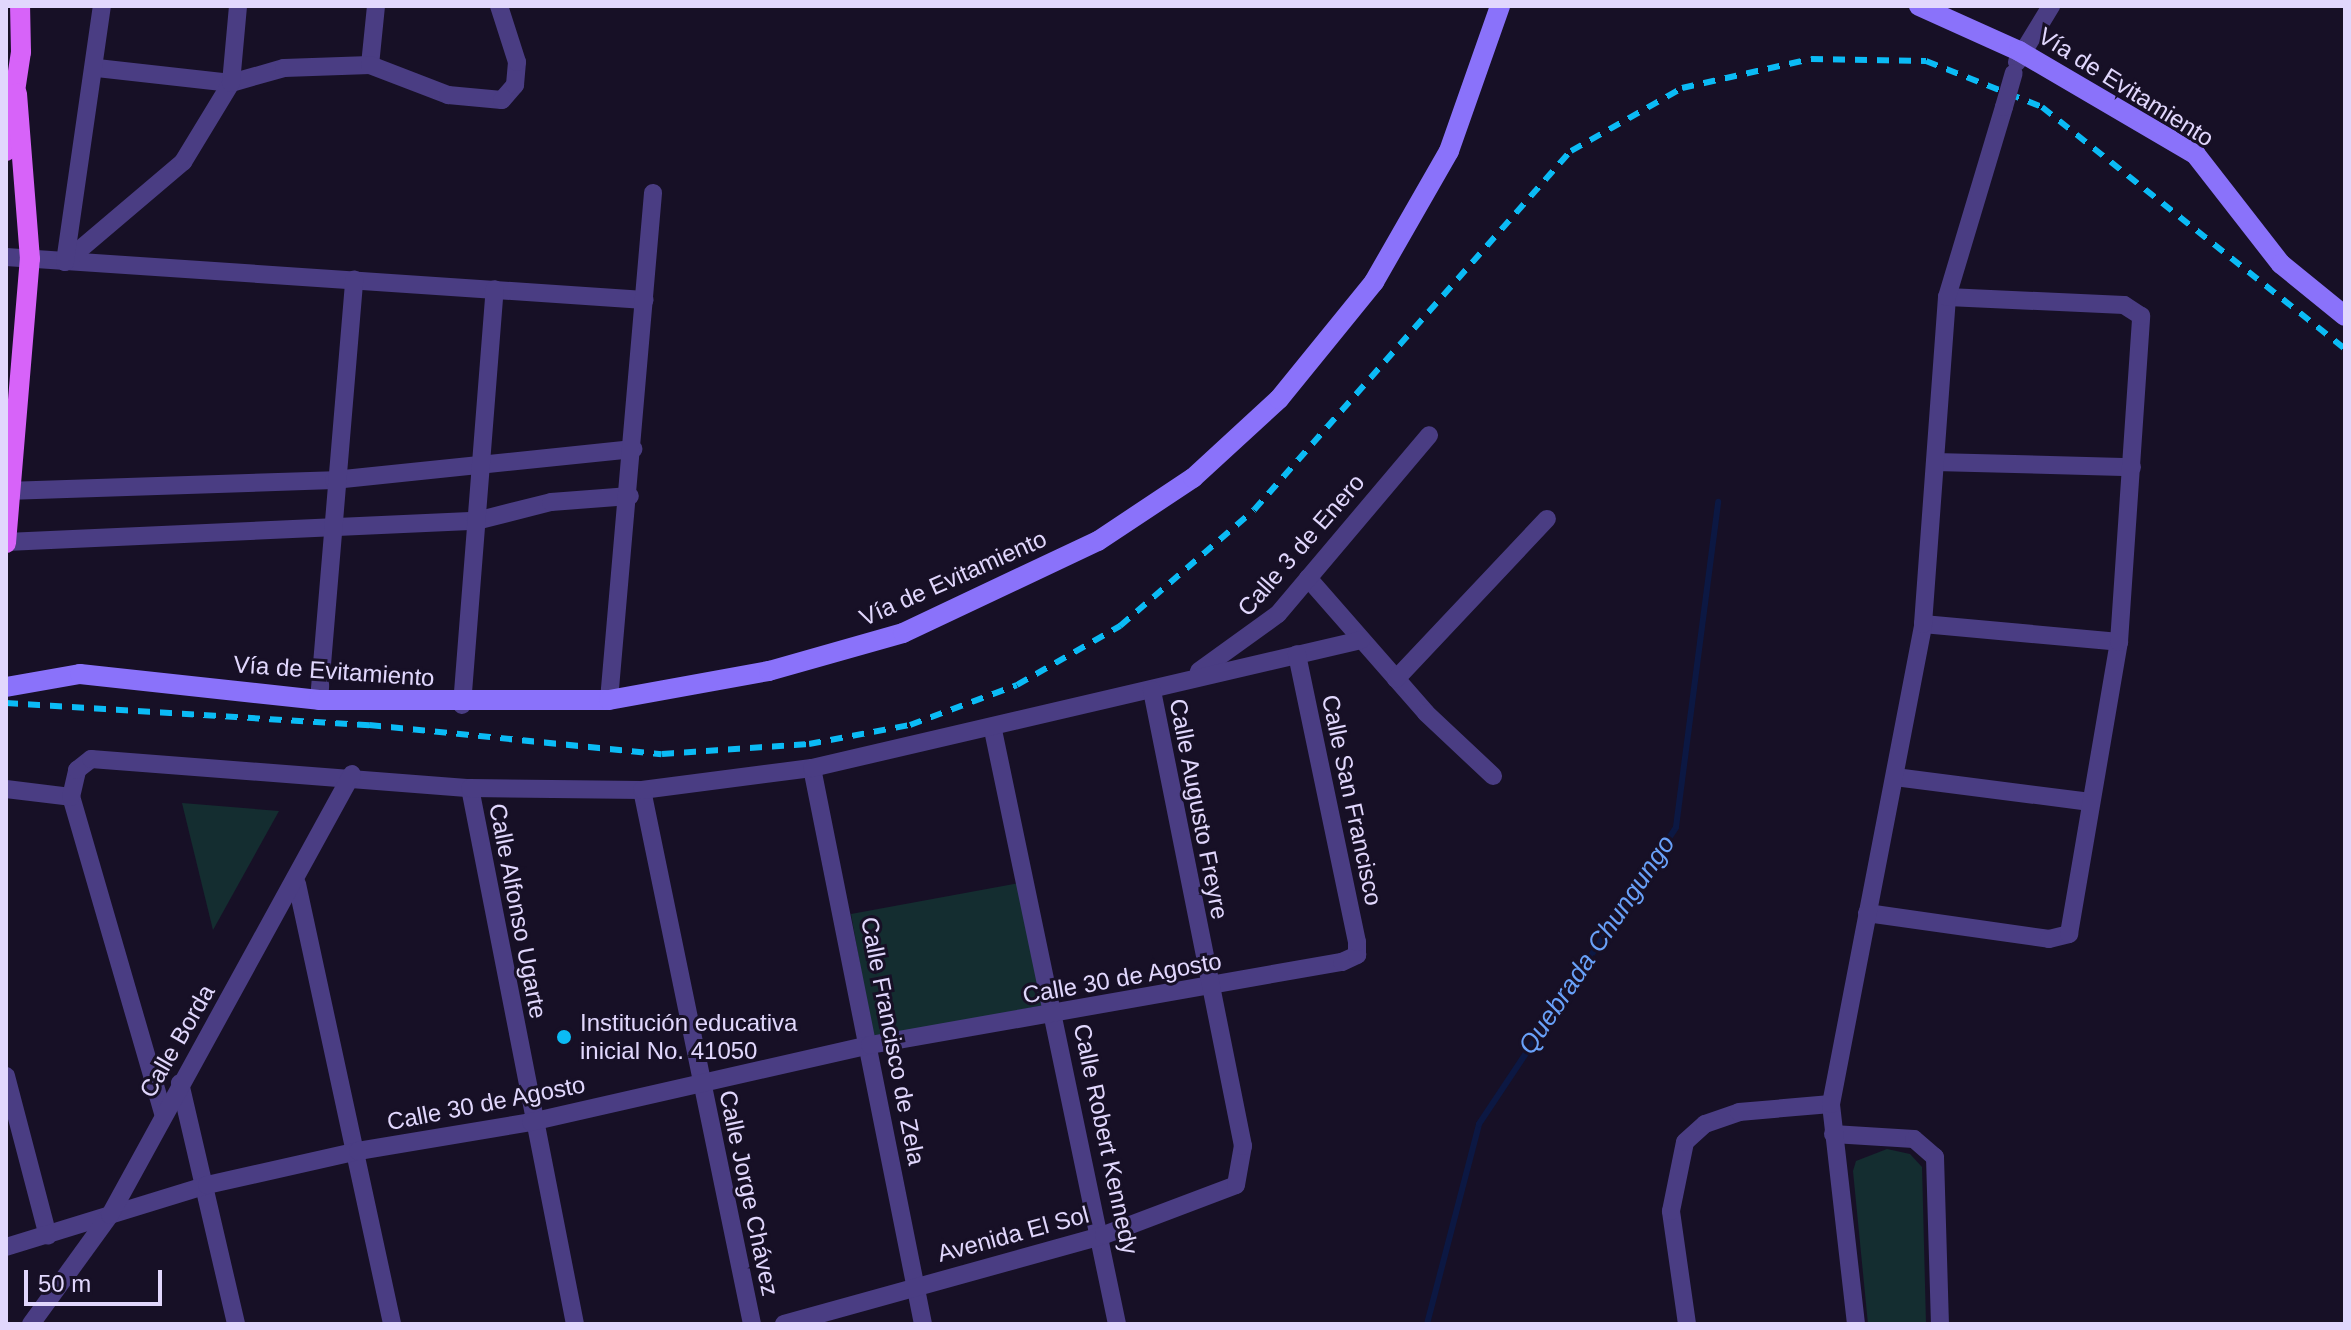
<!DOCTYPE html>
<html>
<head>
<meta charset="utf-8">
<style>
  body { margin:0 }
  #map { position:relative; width:2351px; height:1330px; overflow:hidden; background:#171026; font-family:Helvetica,sans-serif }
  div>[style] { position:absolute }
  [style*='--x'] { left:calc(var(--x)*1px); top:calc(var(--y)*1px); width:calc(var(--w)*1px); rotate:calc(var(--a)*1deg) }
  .green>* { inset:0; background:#142d30 }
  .stream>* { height:6px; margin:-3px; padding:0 3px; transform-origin:3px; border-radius:3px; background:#0c1843 }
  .street>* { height:18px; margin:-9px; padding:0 9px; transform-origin:9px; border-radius:9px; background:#4a3d83 }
  .secondary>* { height:20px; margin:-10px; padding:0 10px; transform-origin:10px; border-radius:10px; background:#8a72fa }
  .primary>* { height:20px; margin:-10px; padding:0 10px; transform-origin:10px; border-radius:10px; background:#d763f9 }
  .rail>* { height:6px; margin-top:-3px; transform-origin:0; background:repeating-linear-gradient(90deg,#0bbbf5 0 12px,transparent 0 22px) }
  .street-bridge>* { height:18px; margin:-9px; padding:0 9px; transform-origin:9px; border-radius:9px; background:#4a3d83 }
  .dots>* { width:22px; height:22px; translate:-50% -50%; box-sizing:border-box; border:4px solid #171026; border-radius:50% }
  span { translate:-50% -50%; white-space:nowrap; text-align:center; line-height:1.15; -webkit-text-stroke:6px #171026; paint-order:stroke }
  .street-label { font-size:24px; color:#e1d7fd }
  .poi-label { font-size:24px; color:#e1d7fd }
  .left { translate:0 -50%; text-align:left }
  .water-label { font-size:26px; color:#69a1f9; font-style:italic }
  .frame { position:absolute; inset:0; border:8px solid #e1d7fd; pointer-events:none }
  .scale { position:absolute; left:24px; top:1270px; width:138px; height:36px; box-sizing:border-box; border:4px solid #e1d7fd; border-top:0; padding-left:10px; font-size:24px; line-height:28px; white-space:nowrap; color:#e1d7fd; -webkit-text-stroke:6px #171026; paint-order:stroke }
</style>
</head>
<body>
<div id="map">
  <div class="green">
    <i style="clip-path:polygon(182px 803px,279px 811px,213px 930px)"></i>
    <i style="clip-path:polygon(1019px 883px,1045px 1005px,873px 1038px,851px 914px)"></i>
    <i style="clip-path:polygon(1887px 1149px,1910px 1154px,1922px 1167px,1926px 1324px,1868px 1324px,1853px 1171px,1856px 1161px)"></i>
  </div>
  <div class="stream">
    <i style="--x:1427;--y:1324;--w:207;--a:-75.4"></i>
    <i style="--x:1479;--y:1124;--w:356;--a:-56.4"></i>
    <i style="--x:1676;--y:827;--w:328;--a:-82.6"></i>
  </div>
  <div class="street">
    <i style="--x:2017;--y:62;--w:66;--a:-58.7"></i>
    <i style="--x:370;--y:65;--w:59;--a:-84.2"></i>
    <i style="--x:97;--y:68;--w:135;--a:6.4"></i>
    <i style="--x:231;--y:83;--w:55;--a:-15.8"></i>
    <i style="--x:284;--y:68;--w:86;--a:-2"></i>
    <i style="--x:370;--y:65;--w:84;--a:21"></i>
    <i style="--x:448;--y:95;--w:54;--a:5.3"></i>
    <i style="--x:502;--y:100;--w:20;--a:-49"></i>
    <i style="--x:515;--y:85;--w:23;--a:-85"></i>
    <i style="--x:517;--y:62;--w:59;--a:-107.8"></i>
    <i style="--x:6;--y:257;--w:640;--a:3.85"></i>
    <i style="--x:65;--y:262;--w:155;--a:-40.3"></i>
    <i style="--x:183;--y:162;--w:92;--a:-58.7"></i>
    <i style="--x:231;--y:83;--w:77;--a:-84.8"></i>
    <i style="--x:65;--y:262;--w:259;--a:-81.8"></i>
    <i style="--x:1935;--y:462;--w:197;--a:1.5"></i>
    <i style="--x:6;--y:491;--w:328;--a:-1.9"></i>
    <i style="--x:334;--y:480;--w:301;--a:-5.9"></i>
    <i style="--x:6;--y:542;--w:470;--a:-2.6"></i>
    <i style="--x:476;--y:521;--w:77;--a:-14.2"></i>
    <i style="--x:551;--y:502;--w:79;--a:-4.3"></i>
    <i style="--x:1308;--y:578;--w:179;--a:48.8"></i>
    <i style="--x:1426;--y:713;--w:92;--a:43.2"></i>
    <i style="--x:1923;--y:624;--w:197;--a:5.2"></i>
    <i style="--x:1199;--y:671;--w:97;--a:-35.8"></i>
    <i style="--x:1278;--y:614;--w:234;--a:-49.8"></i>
    <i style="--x:1396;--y:679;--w:220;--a:-46.7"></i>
    <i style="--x:319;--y:700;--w:422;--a:-85.2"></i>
    <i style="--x:609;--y:700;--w:509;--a:-85.04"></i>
    <i style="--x:462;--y:705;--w:417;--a:-85.5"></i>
    <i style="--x:993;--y:730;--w:607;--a:78.21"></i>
    <i style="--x:812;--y:768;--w:567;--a:78.71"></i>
    <i style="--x:1895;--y:777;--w:197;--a:7.3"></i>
    <i style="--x:470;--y:788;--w:546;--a:78.92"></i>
    <i style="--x:6;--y:789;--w:65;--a:7"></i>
    <i style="--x:642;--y:790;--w:545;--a:78.36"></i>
    <i style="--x:297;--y:884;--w:450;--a:77.8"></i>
    <i style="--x:1867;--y:913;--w:184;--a:8.1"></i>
    <i style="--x:2049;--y:939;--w:21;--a:-14"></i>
    <i style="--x:2069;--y:934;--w:296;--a:-80.3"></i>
    <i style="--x:2119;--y:642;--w:327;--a:-86.1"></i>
    <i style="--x:2141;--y:316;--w:20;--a:-147"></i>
    <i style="--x:2124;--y:305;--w:177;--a:-177.4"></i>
    <i style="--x:6;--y:1076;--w:165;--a:75.3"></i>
    <i style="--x:180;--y:1083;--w:247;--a:76.9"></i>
    <i style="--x:163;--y:1113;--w:329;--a:-106.2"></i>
    <i style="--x:71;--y:797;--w:28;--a:-77"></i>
    <i style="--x:77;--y:770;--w:18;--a:-38"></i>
    <i style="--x:91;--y:759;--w:380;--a:4.4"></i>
    <i style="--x:470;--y:788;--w:172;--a:0.7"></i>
    <i style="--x:642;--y:790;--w:171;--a:-7.4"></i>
    <i style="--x:812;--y:768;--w:564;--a:-13.12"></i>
    <i style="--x:1833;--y:1134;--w:81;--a:3.5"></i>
    <i style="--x:1914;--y:1139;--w:28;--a:41"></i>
    <i style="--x:1935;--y:1157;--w:167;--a:88.3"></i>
    <i style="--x:6;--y:1247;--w:210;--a:-17.1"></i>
    <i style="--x:207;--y:1185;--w:155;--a:-12.7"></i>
    <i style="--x:358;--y:1151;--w:175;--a:-9.5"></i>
    <i style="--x:531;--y:1122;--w:348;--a:-12.8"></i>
    <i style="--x:870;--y:1045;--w:479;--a:-10"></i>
    <i style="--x:1342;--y:962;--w:17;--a:-25"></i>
    <i style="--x:1357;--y:955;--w:13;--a:-90"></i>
    <i style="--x:1357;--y:942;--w:294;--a:-101.8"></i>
    <i style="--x:31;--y:1324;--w:135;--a:-54.1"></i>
    <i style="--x:110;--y:1215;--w:503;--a:-61.24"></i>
    <i style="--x:784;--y:1324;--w:332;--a:-15.5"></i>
    <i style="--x:1104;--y:1235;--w:141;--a:-20.7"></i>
    <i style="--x:1236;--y:1185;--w:40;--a:-80"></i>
    <i style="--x:1243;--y:1146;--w:465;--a:-101.3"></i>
    <i style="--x:1687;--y:1324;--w:114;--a:-98.1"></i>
    <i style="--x:1671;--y:1211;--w:70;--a:-78.5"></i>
    <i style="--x:1685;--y:1142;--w:27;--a:-42"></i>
    <i style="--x:1705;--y:1124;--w:36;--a:-19"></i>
    <i style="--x:1739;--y:1112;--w:92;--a:-5"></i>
    <i style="--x:1856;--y:1324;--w:221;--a:-96.5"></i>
    <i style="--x:1831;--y:1104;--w:489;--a:-79.1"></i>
    <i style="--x:1923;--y:624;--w:328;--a:-85.8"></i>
    <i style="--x:1947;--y:297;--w:198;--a:-73.3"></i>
  </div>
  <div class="secondary">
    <i style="--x:1919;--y:6;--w:110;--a:24.2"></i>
    <i style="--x:2019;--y:51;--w:205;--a:30.4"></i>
    <i style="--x:2196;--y:155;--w:138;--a:52.1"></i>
    <i style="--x:2281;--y:264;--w:82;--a:39.1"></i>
    <i style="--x:6;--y:687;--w:75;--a:-10"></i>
    <i style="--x:80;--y:674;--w:240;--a:6.2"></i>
    <i style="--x:319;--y:700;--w:290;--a:0"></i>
    <i style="--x:609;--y:700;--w:163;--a:-10.3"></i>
    <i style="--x:769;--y:671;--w:139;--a:-15.8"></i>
    <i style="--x:903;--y:633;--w:216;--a:-25.3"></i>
    <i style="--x:1098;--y:541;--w:114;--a:-33.6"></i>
    <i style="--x:1193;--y:478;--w:117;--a:-42.6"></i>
    <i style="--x:1279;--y:399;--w:151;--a:-50.9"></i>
    <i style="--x:1374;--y:282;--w:151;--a:-60.2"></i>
    <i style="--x:1449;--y:151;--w:154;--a:-70.6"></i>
  </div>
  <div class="primary">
    <i style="--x:6;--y:151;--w:100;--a:-81.4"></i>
    <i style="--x:21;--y:52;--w:46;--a:-91.2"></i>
    <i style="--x:6;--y:543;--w:285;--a:-85.2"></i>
    <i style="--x:30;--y:259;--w:166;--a:-94.5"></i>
  </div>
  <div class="rail">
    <i style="--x:6;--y:703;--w:364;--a:3.5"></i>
    <i style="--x:369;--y:725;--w:294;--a:5.7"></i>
    <i style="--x:662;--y:754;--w:147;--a:-3.9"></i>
    <i style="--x:809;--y:744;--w:103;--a:-10.7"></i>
    <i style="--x:910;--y:725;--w:114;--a:-20.5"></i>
    <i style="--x:1017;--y:685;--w:119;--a:-29.8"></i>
    <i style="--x:1120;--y:626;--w:177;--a:-40.9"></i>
    <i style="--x:1254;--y:510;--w:479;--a:-48.6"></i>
    <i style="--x:1571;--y:151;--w:128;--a:-29.6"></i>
    <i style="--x:1682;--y:88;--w:132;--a:-12.7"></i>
    <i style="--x:1811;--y:59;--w:115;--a:1"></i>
    <i style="--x:1926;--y:61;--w:125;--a:21.6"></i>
    <i style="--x:2042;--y:107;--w:388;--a:38.6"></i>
  </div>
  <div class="street-bridge">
    <i style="--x:2004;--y:107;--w:35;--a:-74"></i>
  </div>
  <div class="dots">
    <i style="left:564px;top:1037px;background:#0bbbf5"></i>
  </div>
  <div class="street-label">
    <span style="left:2126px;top:87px;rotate:32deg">Vía de Evitamiento</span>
    <span style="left:1301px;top:545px;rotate:-49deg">Calle 3 de Enero</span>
    <span style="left:953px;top:578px;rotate:-24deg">Vía de Evitamiento</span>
    <span style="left:334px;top:671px;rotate:4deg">Vía de Evitamiento</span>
    <span style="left:1352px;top:800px;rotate:78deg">Calle San Francisco</span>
    <span style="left:1199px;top:809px;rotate:79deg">Calle Augusto Freyre</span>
    <span style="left:518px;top:911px;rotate:79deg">Calle Alfonso Ugarte</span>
    <span style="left:1122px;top:978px;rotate:-10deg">Calle 30 de Agosto</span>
    <span style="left:177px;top:1041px;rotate:-60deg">Calle Borda</span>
    <span style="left:893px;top:1041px;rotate:79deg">Calle Francisco de Zela</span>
    <span style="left:486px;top:1103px;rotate:-11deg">Calle 30 de Agosto</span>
    <span style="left:1106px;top:1139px;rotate:78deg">Calle Robert Kennedy</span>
    <span style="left:749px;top:1193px;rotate:78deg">Calle Jorge Chávez</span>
    <span style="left:1013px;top:1234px;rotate:-15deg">Avenida El Sol</span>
  </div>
  <div class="poi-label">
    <span class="left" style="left:580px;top:1037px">Institución educativa<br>inicial No. 41050</span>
  </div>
  <div class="water-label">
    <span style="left:1597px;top:945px;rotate:-56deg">Quebrada Chungungo</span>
  </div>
  <div class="frame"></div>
  <div class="scale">50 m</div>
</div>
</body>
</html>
